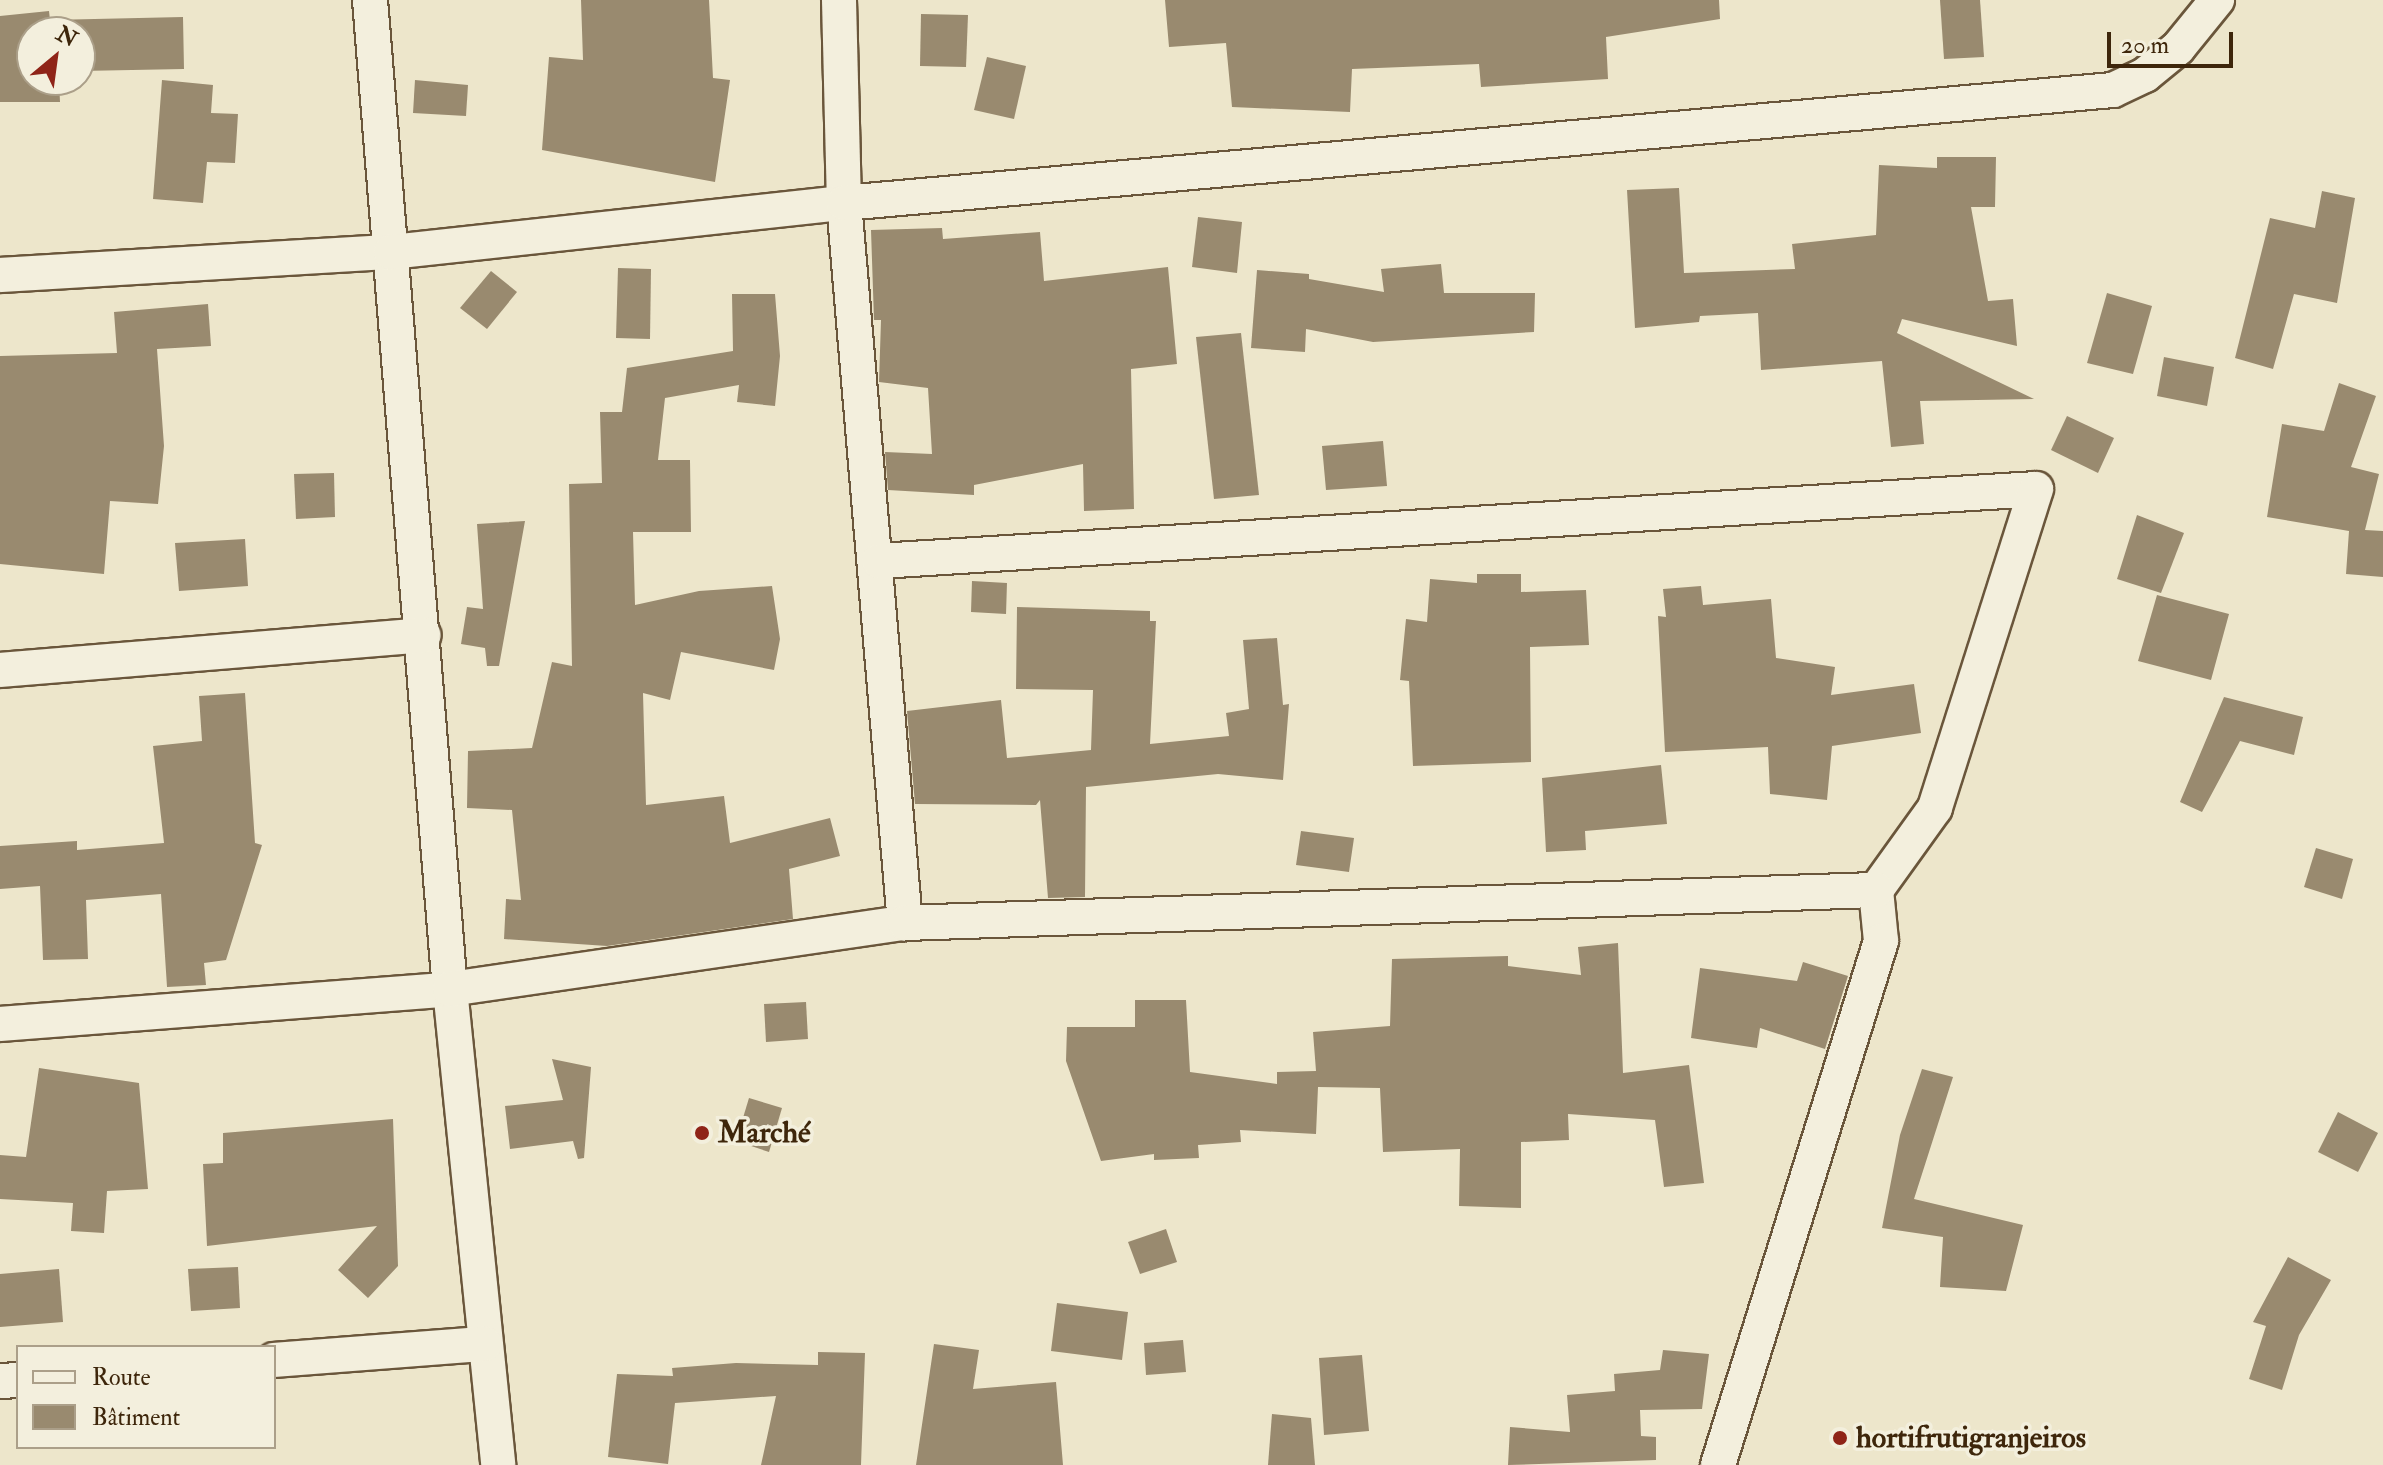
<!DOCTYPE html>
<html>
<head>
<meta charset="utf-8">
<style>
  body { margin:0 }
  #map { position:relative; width:2383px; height:1465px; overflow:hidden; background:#ede6cb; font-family:"IM FELL Double Pica",serif }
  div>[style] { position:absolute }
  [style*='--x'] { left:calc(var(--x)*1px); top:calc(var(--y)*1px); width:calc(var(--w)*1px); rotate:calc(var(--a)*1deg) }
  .building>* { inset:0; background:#998a6f }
  .roads { filter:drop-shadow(2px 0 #6a563b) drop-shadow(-2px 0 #6a563b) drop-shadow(0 2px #6a563b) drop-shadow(0 -2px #6a563b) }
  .minor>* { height:34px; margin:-17px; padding:0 17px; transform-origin:17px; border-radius:17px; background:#f3efdd }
  .dots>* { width:22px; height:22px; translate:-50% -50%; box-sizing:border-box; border:4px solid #f3efdd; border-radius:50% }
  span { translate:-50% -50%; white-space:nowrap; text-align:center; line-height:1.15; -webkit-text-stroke:7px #f3efdd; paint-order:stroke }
  .poi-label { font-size:30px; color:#3e260b; font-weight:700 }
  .left { translate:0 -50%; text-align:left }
  .legend { position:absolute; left:16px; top:1345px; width:260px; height:104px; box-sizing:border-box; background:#f3efdd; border:2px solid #ab9f89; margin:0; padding:10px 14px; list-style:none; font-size:24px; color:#3e260b }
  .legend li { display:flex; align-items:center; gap:16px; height:40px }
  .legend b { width:40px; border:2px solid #ab9f89 }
  .north { position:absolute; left:16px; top:16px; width:80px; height:80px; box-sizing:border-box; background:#f3efdd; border:2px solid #ab9f89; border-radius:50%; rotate:29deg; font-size:22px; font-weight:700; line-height:32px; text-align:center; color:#3e260b }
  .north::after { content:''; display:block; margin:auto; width:28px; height:36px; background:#8f2418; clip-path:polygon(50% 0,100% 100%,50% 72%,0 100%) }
  .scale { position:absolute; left:2107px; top:32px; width:126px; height:36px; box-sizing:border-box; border:4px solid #3e260b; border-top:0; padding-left:10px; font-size:24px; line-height:28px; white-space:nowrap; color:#3e260b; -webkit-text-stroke:6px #f3efdd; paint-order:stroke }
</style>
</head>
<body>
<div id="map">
  <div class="building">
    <i style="clip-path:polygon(581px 0,709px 0,713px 78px,730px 80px,715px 182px,542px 150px,549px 57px,583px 60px)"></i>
    <i style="clip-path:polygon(1165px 0,1719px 0,1720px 19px,1606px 37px,1608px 79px,1481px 87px,1479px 64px,1352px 69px,1350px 112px,1232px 107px,1226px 43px,1169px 47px)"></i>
    <i style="clip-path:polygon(1940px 0,1980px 0,1984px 57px,1944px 59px)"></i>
    <i style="clip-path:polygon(49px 11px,50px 20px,183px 17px,184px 69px,80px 71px,80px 32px,32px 32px,32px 80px,59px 80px,60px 102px,0 102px,0 16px)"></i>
    <i style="clip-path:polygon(921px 14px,968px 15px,966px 67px,920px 66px)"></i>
    <i style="clip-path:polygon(987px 57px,1026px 66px,1014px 119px,974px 110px)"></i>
    <i style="clip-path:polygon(162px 80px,213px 85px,211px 113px,238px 114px,235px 163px,207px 162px,203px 203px,153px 199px)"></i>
    <i style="clip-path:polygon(415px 80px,468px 85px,466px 116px,413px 113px)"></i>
    <i style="clip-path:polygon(1937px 157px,1996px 157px,1995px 207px,1971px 207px,1988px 301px,2013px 299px,2017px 346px,1902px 319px,1897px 333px,2034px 399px,1920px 401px,1924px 444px,1891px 447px,1882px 361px,1761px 370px,1758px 313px,1700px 316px,1699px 322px,1635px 328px,1627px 190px,1679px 188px,1684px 273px,1795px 269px,1792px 244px,1876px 235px,1879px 165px,1937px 168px)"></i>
    <i style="clip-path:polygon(2322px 191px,2355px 198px,2337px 303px,2294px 294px,2273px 369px,2235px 358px,2270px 218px,2315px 228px)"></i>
    <i style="clip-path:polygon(1198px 217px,1242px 222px,1237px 273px,1192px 267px)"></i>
    <i style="clip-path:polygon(942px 228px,943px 239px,1040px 232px,1044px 281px,1168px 267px,1177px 364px,1131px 369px,1134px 509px,1084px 511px,1083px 464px,974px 485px,974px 495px,888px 490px,885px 452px,932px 454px,928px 388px,879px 382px,881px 320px,874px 320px,871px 230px)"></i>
    <i style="clip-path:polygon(1441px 264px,1444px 293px,1535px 293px,1534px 332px,1373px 342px,1306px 329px,1305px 352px,1251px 348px,1257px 270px,1309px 274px,1309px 279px,1384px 292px,1381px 269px)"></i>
    <i style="clip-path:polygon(618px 268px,651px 269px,650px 339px,616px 338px)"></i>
    <i style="clip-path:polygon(491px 271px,517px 292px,487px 329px,460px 308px)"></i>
    <i style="clip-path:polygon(2107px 293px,2152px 306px,2133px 374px,2087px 363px)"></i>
    <i style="clip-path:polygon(732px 294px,775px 294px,780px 356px,775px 406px,737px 402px,739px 385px,665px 398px,658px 460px,690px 460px,691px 532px,633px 532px,635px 605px,699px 591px,772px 586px,780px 639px,774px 670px,681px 652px,670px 700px,643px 693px,646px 805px,724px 796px,730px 843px,830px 818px,840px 856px,789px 869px,793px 919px,607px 946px,504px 939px,506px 899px,521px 900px,512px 810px,467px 808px,468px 751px,532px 748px,552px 662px,572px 666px,569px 484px,602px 483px,600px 412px,622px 412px,627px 368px,733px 351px)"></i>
    <i style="clip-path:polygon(208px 304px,211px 346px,157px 349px,164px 446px,158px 504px,110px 501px,104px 574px,0 564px,0 356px,117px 353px,114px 312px)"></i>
    <i style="clip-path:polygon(1241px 333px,1259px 495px,1214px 499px,1196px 337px)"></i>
    <i style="clip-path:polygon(2164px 357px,2214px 367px,2207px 406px,2157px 396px)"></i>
    <i style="clip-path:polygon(2339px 383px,2376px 396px,2351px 467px,2379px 474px,2365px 530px,2383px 531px,2383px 577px,2346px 574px,2349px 531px,2267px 517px,2282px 424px,2324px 431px)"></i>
    <i style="clip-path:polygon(2067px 416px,2114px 438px,2098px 473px,2051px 450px)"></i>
    <i style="clip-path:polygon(1383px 441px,1387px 486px,1326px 490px,1322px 446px)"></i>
    <i style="clip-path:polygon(334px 473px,335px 517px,296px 519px,294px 474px)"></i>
    <i style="clip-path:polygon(2137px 515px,2184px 533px,2161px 593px,2117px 579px)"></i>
    <i style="clip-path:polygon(525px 521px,499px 666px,487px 666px,485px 648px,461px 644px,467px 607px,483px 609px,477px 524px)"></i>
    <i style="clip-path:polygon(245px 539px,248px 586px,179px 591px,175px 543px)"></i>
    <i style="clip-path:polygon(1477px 574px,1521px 574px,1521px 592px,1586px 590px,1589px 645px,1530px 647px,1531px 762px,1413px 766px,1409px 681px,1400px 680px,1406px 619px,1427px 622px,1430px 579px,1477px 583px)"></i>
    <i style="clip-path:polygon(972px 581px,1007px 583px,1006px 614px,971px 612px)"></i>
    <i style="clip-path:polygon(1701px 586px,1703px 605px,1771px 599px,1776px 658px,1835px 667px,1831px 695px,1914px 684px,1921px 733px,1832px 746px,1827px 800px,1770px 794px,1768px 747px,1665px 752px,1658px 616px,1666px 617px,1663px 589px)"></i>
    <i style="clip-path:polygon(2157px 595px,2229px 614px,2211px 680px,2138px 661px)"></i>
    <i style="clip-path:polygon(1017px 607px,1150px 611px,1150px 621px,1156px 621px,1150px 744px,1229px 736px,1226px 713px,1249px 709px,1243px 640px,1277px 638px,1283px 705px,1289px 704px,1283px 780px,1218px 774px,1086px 787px,1085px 897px,1048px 898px,1040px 800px,1036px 805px,915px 804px,907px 711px,1001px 700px,1007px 758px,1091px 750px,1093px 690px,1016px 689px)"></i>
    <i style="clip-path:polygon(245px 693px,255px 843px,262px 845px,226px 960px,204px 963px,206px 985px,167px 987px,161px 894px,86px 900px,88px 959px,43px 960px,40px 886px,0 889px,0 846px,77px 841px,77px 850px,164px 843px,153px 746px,202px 741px,199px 696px)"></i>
    <i style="clip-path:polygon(2224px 697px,2303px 717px,2294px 755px,2240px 741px,2202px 812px,2180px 802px)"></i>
    <i style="clip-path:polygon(1661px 765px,1667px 824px,1585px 831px,1586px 850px,1546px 852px,1542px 778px)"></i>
    <i style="clip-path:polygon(1301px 831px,1354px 838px,1349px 872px,1296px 865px)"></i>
    <i style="clip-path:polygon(2316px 848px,2353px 859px,2342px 899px,2304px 887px)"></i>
    <i style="clip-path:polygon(1618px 943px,1623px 1073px,1689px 1065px,1704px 1183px,1664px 1187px,1655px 1120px,1568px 1114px,1569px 1140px,1521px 1142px,1521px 1208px,1459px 1206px,1460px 1149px,1383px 1152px,1380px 1088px,1318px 1087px,1316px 1134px,1240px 1130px,1241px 1142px,1198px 1145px,1199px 1158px,1154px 1160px,1154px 1154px,1101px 1161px,1066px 1061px,1067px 1027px,1135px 1027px,1135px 1000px,1186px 1000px,1190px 1072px,1277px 1084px,1277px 1072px,1316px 1071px,1313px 1032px,1390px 1026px,1392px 959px,1508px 956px,1508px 966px,1581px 975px,1578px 947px)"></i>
    <i style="clip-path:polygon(1803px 962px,1848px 976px,1825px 1049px,1760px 1028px,1757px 1048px,1691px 1038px,1700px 968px,1797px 981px)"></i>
    <i style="clip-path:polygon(806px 1002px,808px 1039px,766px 1042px,764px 1004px)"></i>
    <i style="clip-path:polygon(552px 1059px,591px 1067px,584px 1158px,578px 1159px,573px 1141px,510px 1149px,505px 1106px,563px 1100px)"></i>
    <i style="clip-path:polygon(39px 1068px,139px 1083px,148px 1189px,107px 1191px,104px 1233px,71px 1231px,73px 1203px,0 1199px,0 1155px,26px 1157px)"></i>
    <i style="clip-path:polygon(1922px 1069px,1953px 1077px,1914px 1199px,2023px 1225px,2006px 1291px,1940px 1287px,1943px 1237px,1882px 1228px,1900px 1135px)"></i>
    <i style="clip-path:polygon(749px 1098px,782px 1108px,769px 1152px,736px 1141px)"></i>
    <i style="clip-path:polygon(2338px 1112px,2378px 1133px,2358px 1172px,2318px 1152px)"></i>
    <i style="clip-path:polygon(393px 1119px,398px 1266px,368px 1298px,338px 1270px,377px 1226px,207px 1246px,203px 1164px,223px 1163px,223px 1133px)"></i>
    <i style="clip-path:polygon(1166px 1229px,1177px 1262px,1140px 1274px,1128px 1242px)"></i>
    <i style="clip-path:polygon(2288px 1257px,2331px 1280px,2299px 1335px,2282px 1390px,2249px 1379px,2266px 1326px,2253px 1322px)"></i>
    <i style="clip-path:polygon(238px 1267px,240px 1308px,191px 1311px,188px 1269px)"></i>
    <i style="clip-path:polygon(59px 1269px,63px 1322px,0 1327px,0 1274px)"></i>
    <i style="clip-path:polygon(1057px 1303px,1128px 1312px,1122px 1360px,1051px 1351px)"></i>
    <i style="clip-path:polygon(1183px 1340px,1186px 1372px,1146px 1375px,1144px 1343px)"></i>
    <i style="clip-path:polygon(934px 1344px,979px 1350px,973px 1389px,1056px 1382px,1063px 1465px,916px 1465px)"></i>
    <i style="clip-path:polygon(1663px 1350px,1709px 1354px,1702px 1409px,1640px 1410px,1641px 1436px,1656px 1437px,1656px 1460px,1508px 1465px,1510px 1427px,1570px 1432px,1567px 1395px,1615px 1391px,1614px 1374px,1660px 1370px)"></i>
    <i style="clip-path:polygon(818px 1352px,865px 1353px,861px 1465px,761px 1465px,776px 1396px,675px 1403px,668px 1464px,608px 1457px,617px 1374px,673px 1376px,672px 1368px,736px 1363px,818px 1365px)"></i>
    <i style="clip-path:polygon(1362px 1355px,1369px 1431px,1324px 1435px,1319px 1358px)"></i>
    <i style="clip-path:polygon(1272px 1414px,1311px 1418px,1315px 1465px,1268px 1465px)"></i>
  </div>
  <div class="roads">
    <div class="minor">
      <i style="--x:370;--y:0;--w:992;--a:85.38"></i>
      <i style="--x:450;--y:989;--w:478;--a:84.2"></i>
      <i style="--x:839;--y:0;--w:203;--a:88.6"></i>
      <i style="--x:844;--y:203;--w:723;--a:85.16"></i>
      <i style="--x:0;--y:275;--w:392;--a:-3.4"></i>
      <i style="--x:391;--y:252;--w:456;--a:-6.2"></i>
      <i style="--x:844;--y:203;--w:1274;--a:-5.09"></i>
      <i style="--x:2113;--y:90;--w:35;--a:-25"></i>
      <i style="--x:2145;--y:75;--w:43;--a:-39.3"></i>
      <i style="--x:2178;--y:48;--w:62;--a:-50.9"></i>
      <i style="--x:879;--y:561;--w:1159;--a:-3.56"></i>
      <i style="--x:2036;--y:489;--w:335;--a:107.6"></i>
      <i style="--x:1935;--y:808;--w:101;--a:125.7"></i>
      <i style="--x:1876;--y:890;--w:51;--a:84.4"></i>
      <i style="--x:1881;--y:941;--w:549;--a:107.28"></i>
      <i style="--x:0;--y:670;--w:425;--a:-4.7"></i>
      <i style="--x:0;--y:1024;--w:451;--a:-4.4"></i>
      <i style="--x:450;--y:989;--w:460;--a:-8.3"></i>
      <i style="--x:905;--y:923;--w:972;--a:-1.95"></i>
      <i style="--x:274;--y:1360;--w:211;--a:-4.4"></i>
      <i style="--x:0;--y:1381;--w:18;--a:-3"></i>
    </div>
  </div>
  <div class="dots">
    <i style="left:702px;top:1133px;background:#8f2418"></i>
    <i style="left:1840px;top:1438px;background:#8f2418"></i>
  </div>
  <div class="poi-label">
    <span class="left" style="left:718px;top:1133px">Marché</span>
    <span class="left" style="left:1856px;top:1438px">hortifrutigranjeiros</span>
  </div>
  <ul class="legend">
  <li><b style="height:10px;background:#f3efdd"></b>Route</li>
  <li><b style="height:22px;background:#998a6f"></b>Bâtiment</li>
  </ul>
  <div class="north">N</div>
  <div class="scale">20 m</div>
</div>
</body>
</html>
